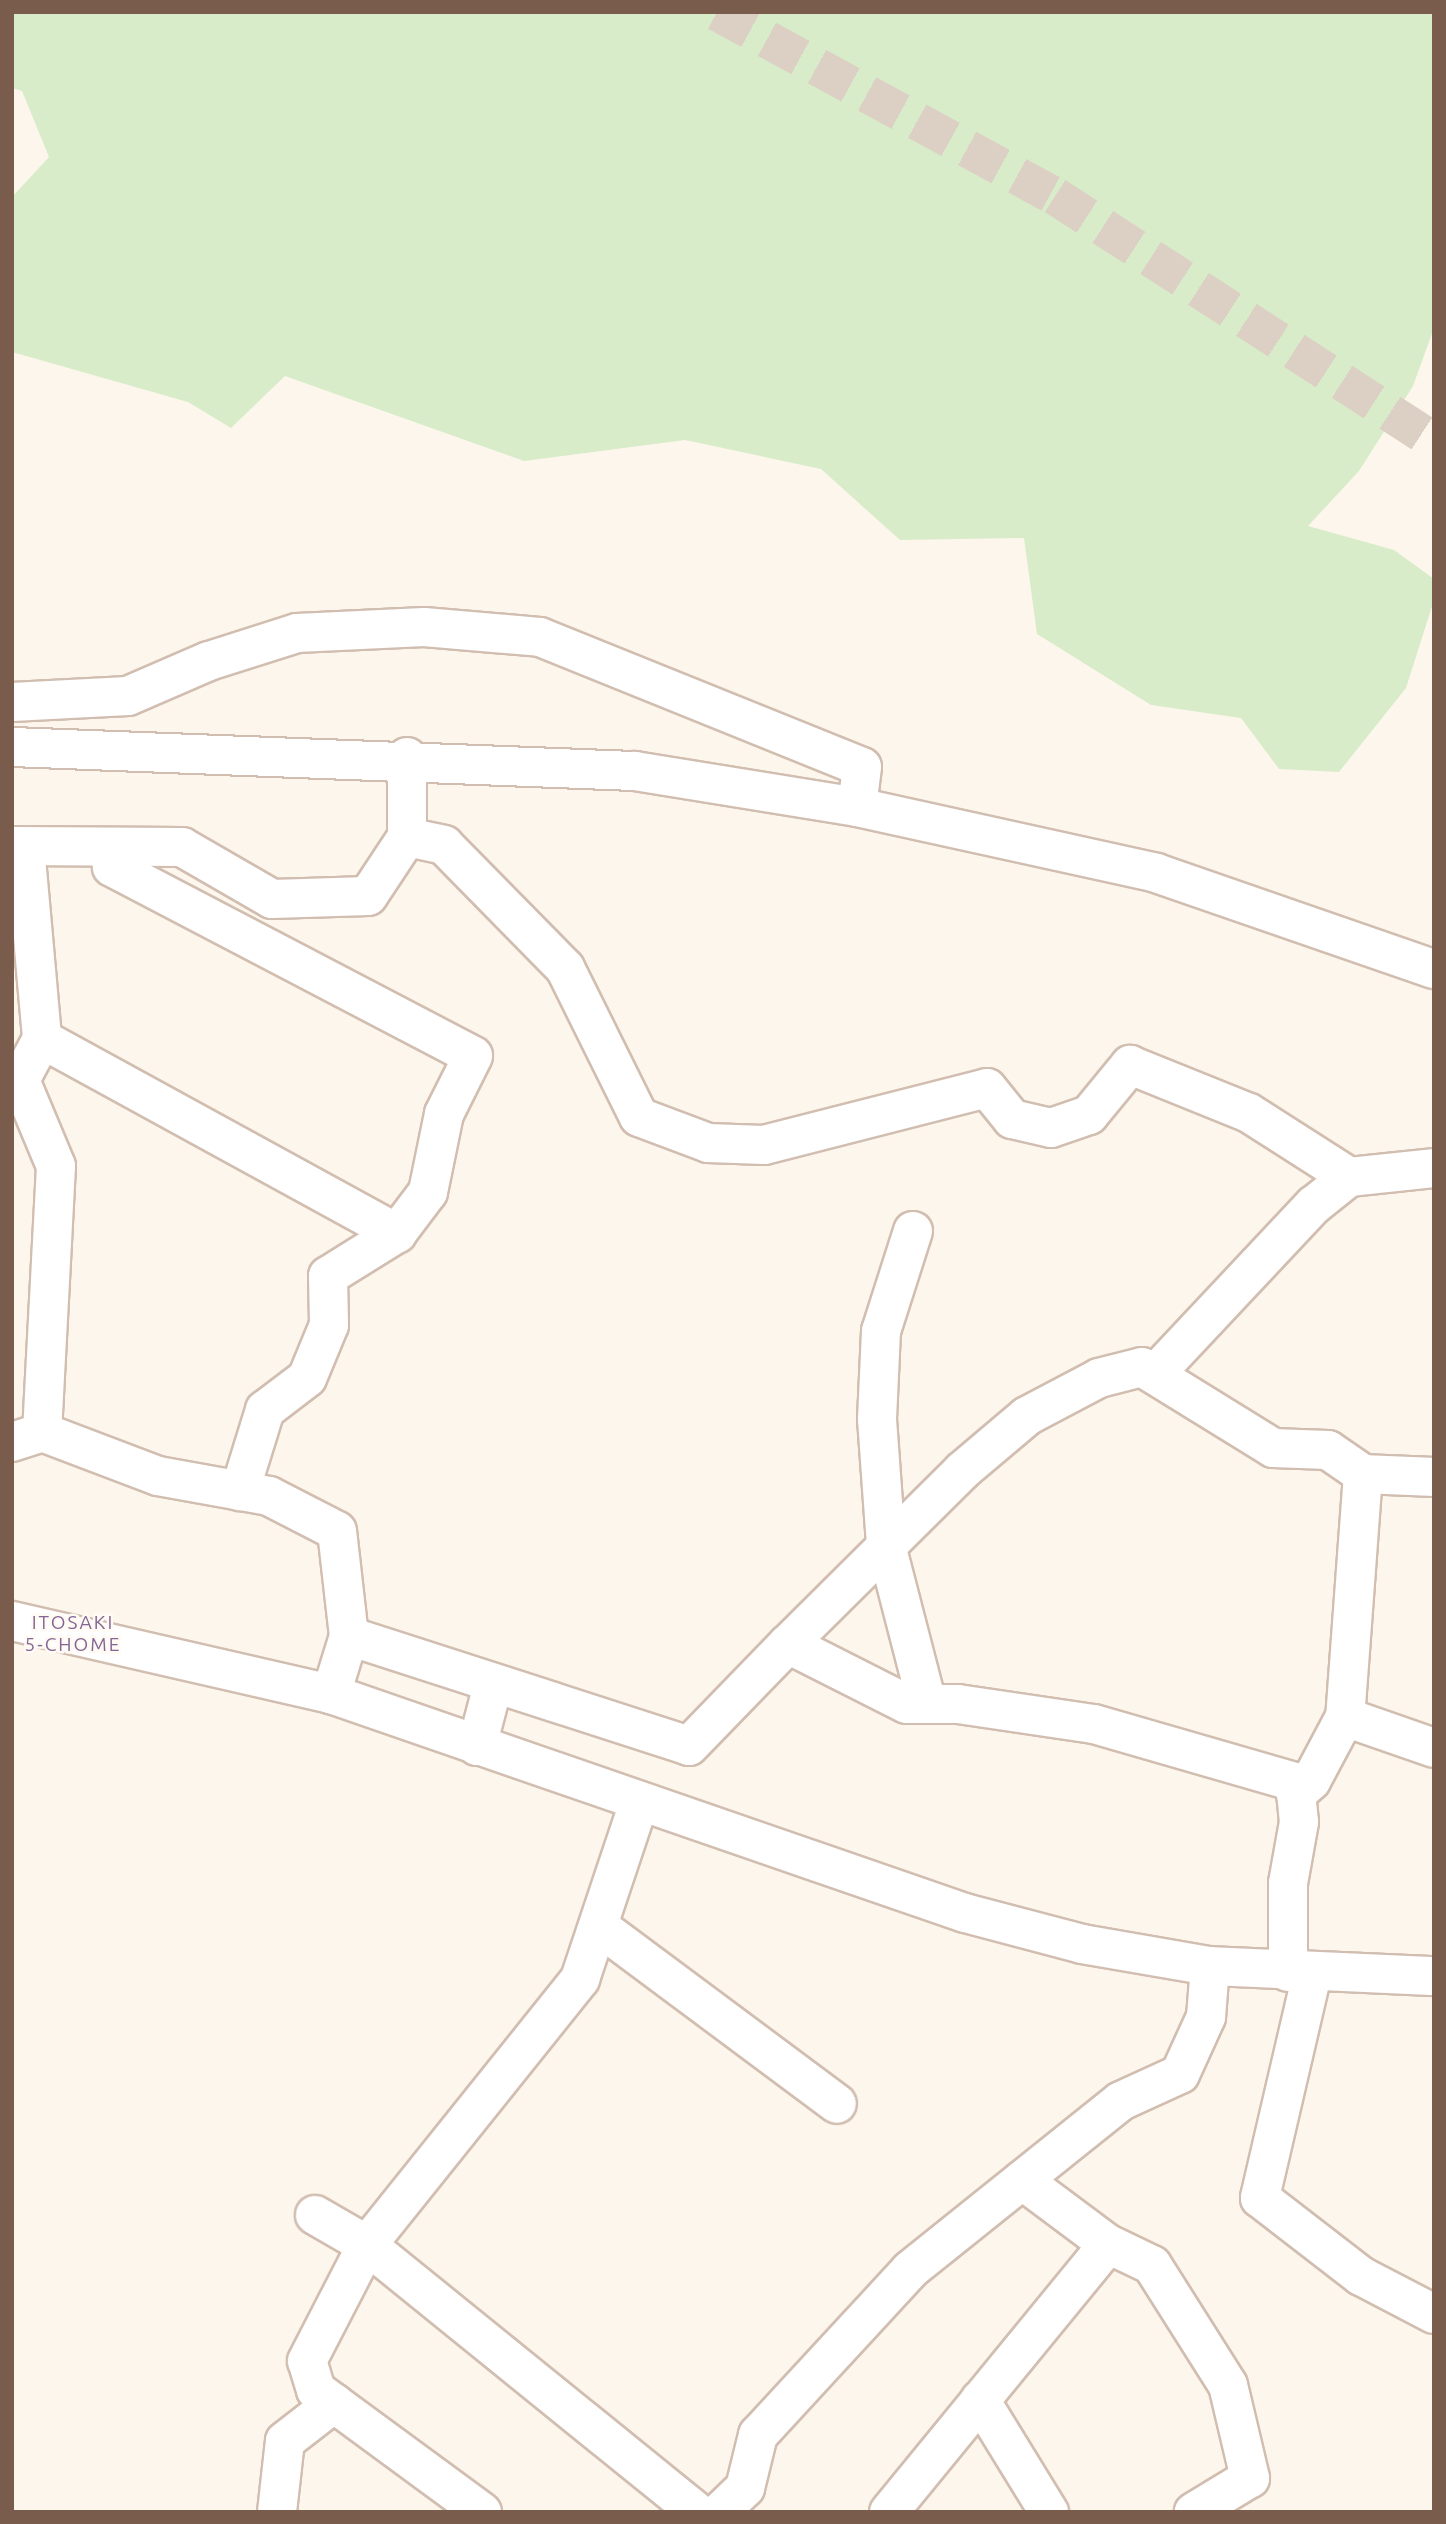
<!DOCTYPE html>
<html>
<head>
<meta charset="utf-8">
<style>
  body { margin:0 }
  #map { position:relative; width:1446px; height:2524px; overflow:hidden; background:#fdf6ec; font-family:Ubuntu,sans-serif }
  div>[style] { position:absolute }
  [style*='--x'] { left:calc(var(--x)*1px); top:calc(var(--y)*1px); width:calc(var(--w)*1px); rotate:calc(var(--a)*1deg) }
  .green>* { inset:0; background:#d8ecc9 }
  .highway-tunnel>* { height:38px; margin-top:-19px; transform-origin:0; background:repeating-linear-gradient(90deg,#dcd0c4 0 38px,transparent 0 57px) }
  .roads { filter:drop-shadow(2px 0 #d1beb0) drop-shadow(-2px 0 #d1beb0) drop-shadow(0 2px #d1beb0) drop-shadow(0 -2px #d1beb0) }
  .minor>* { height:38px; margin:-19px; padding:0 19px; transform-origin:19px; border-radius:19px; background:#fff }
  span { translate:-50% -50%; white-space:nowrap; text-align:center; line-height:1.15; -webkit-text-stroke:5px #fffaf3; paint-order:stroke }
  .neighbourhood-label { font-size:19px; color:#846695; letter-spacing:2px }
  .frame { position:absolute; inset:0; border:14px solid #7a5c4d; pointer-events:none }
</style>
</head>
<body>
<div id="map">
  <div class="green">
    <i style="clip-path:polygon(12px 12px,1434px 12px,1434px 328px,1413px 386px,1359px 471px,1308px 526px,1394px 550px,1434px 579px,1434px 600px,1406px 688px,1339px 772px,1279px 769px,1241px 718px,1151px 705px,1037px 634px,1024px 538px,900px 540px,821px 469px,685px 440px,524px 461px,285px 376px,231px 428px,188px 402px,12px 352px,12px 197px,49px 157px,22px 91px,12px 88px)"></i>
  </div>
  <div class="highway-tunnel">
    <i style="--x:717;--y:12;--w:385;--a:28.6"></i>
    <i style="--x:1055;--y:196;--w:451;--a:32.9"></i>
  </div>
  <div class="roads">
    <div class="minor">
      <i style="--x:12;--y:702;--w:116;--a:-3"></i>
      <i style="--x:128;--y:696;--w:88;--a:-23.4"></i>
      <i style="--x:209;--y:661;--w:92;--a:-17.7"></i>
      <i style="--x:297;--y:633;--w:127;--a:-2.7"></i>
      <i style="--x:424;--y:627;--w:116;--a:4.9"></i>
      <i style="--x:540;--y:637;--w:347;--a:22"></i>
      <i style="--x:862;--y:767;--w:40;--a:97.1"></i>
      <i style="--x:12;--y:747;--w:623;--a:2.21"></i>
      <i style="--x:635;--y:771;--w:225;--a:9.2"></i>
      <i style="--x:857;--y:807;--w:306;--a:12.4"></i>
      <i style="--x:1156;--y:873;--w:294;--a:19.1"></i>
      <i style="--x:407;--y:837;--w:38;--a:12"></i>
      <i style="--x:444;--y:845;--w:173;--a:45.5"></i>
      <i style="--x:565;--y:968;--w:166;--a:63.6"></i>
      <i style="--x:639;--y:1117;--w:74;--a:20.6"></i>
      <i style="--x:708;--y:1143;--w:56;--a:2"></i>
      <i style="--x:764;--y:1145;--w:230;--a:-14.3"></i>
      <i style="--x:987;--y:1088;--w:40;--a:51"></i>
      <i style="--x:1012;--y:1119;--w:40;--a:13"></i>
      <i style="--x:1051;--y:1128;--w:40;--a:-18.9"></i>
      <i style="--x:1089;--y:1115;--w:65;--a:-50.6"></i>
      <i style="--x:1130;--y:1065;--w:128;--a:22"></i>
      <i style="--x:1249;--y:1113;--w:119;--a:32.6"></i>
      <i style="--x:12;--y:846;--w:170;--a:0.3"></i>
      <i style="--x:182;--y:847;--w:104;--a:30"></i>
      <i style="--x:272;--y:899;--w:96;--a:-1.8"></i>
      <i style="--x:368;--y:896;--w:71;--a:-56.5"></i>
      <i style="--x:407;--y:837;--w:80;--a:-90"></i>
      <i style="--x:25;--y:847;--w:193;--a:84.9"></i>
      <i style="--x:42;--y:1039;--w:47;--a:118.2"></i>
      <i style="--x:20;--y:1080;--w:93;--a:67.3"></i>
      <i style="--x:56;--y:1166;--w:266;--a:93"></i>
      <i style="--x:110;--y:847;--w:20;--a:84"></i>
      <i style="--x:112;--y:867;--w:407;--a:27.6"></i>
      <i style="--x:473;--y:1056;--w:65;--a:116.6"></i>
      <i style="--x:444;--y:1114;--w:80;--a:101.6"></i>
      <i style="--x:428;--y:1192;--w:51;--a:127.1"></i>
      <i style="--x:397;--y:1233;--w:81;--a:148.1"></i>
      <i style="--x:328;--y:1276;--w:49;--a:88.8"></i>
      <i style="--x:329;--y:1325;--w:57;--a:112.5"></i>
      <i style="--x:307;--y:1378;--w:53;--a:142.7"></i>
      <i style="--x:265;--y:1410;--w:85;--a:107.2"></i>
      <i style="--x:42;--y:1039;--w:405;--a:28.7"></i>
      <i style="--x:913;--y:1231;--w:105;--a:107.7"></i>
      <i style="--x:881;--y:1331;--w:88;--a:92.6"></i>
      <i style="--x:877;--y:1419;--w:126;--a:85.9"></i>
      <i style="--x:886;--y:1545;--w:164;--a:75.5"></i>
      <i style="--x:1156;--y:1373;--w:231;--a:-46.8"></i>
      <i style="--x:1314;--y:1205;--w:45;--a:-38.7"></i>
      <i style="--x:1349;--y:1177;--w:85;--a:-6"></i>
      <i style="--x:12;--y:1442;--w:32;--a:-18"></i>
      <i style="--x:42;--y:1432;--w:124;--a:20.8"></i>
      <i style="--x:158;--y:1476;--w:113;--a:10.2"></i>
      <i style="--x:269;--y:1496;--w:76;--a:27.2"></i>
      <i style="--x:337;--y:1531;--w:106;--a:83.5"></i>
      <i style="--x:349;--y:1636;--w:61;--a:107.2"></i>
      <i style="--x:1363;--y:1474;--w:71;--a:2.4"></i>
      <i style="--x:12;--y:1621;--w:327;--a:12.9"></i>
      <i style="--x:331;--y:1694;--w:671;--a:19.06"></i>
      <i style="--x:965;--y:1913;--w:121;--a:14.8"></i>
      <i style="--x:1082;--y:1944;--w:130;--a:9.8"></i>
      <i style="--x:1210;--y:1966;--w:224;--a:2.6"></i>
      <i style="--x:349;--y:1636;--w:357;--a:17.9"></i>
      <i style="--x:689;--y:1746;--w:142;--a:-45.9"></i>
      <i style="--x:788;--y:1644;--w:133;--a:26.8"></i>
      <i style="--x:907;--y:1704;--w:51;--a:0"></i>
      <i style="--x:958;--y:1704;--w:137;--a:8.4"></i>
      <i style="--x:1094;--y:1724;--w:209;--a:16.1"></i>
      <i style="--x:1295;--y:1782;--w:40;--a:84.3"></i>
      <i style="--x:1299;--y:1822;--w:62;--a:100.2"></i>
      <i style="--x:1288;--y:1883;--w:89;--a:90"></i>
      <i style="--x:788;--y:1644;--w:245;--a:-44.8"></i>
      <i style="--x:962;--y:1471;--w:85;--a:-40.2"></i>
      <i style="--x:1027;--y:1416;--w:81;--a:-27.8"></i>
      <i style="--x:1099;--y:1378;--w:44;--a:-14.3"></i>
      <i style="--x:1142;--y:1367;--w:154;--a:31.7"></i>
      <i style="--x:1273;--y:1448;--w:55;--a:2.1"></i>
      <i style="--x:1328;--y:1450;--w:42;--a:34.4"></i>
      <i style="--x:1363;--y:1474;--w:244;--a:94.2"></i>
      <i style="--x:1345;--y:1717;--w:72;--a:118"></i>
      <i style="--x:1311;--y:1781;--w:20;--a:139"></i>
      <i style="--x:1345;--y:1717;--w:94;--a:19.2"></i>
      <i style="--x:477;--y:1746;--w:63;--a:-75.3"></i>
      <i style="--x:601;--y:1928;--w:294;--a:36.7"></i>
      <i style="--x:1312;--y:1974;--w:230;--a:103.1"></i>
      <i style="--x:1260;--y:2198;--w:128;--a:37.7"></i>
      <i style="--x:1361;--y:2276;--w:82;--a:27.5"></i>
      <i style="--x:1022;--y:2180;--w:107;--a:36.7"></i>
      <i style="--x:1108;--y:2244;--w:49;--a:25.5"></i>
      <i style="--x:1152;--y:2265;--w:142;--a:57.7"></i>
      <i style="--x:1228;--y:2385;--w:96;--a:76.7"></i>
      <i style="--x:1250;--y:2478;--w:66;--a:148.7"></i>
      <i style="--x:315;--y:2215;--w:60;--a:30"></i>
      <i style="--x:367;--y:2245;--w:424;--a:39"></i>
      <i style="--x:980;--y:2400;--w:132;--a:58.4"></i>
      <i style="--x:277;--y:2512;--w:71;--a:-83.6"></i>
      <i style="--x:285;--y:2441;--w:62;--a:-37.8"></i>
      <i style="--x:482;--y:2512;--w:206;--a:-143.7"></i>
      <i style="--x:316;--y:2390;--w:30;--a:-107"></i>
      <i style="--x:307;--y:2361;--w:131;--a:-62.7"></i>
      <i style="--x:367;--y:2245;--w:341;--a:-51.3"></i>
      <i style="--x:580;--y:1979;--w:186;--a:-71.5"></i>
      <i style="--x:720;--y:2512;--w:35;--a:-44"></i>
      <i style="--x:745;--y:2488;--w:55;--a:-76.2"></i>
      <i style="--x:758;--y:2435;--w:224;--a:-47.3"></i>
      <i style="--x:910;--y:2270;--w:270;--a:-38.7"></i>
      <i style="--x:1121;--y:2101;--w:65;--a:-24.6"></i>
      <i style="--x:1180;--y:2074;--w:63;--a:-65.5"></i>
      <i style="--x:1206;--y:2017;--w:51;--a:-85.5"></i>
      <i style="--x:889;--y:2512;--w:346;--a:-50.7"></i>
    </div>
  </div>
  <div class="neighbourhood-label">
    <span style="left:73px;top:1634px">ITOSAKI<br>5-CHOME</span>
  </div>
  <div class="frame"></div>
</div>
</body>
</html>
